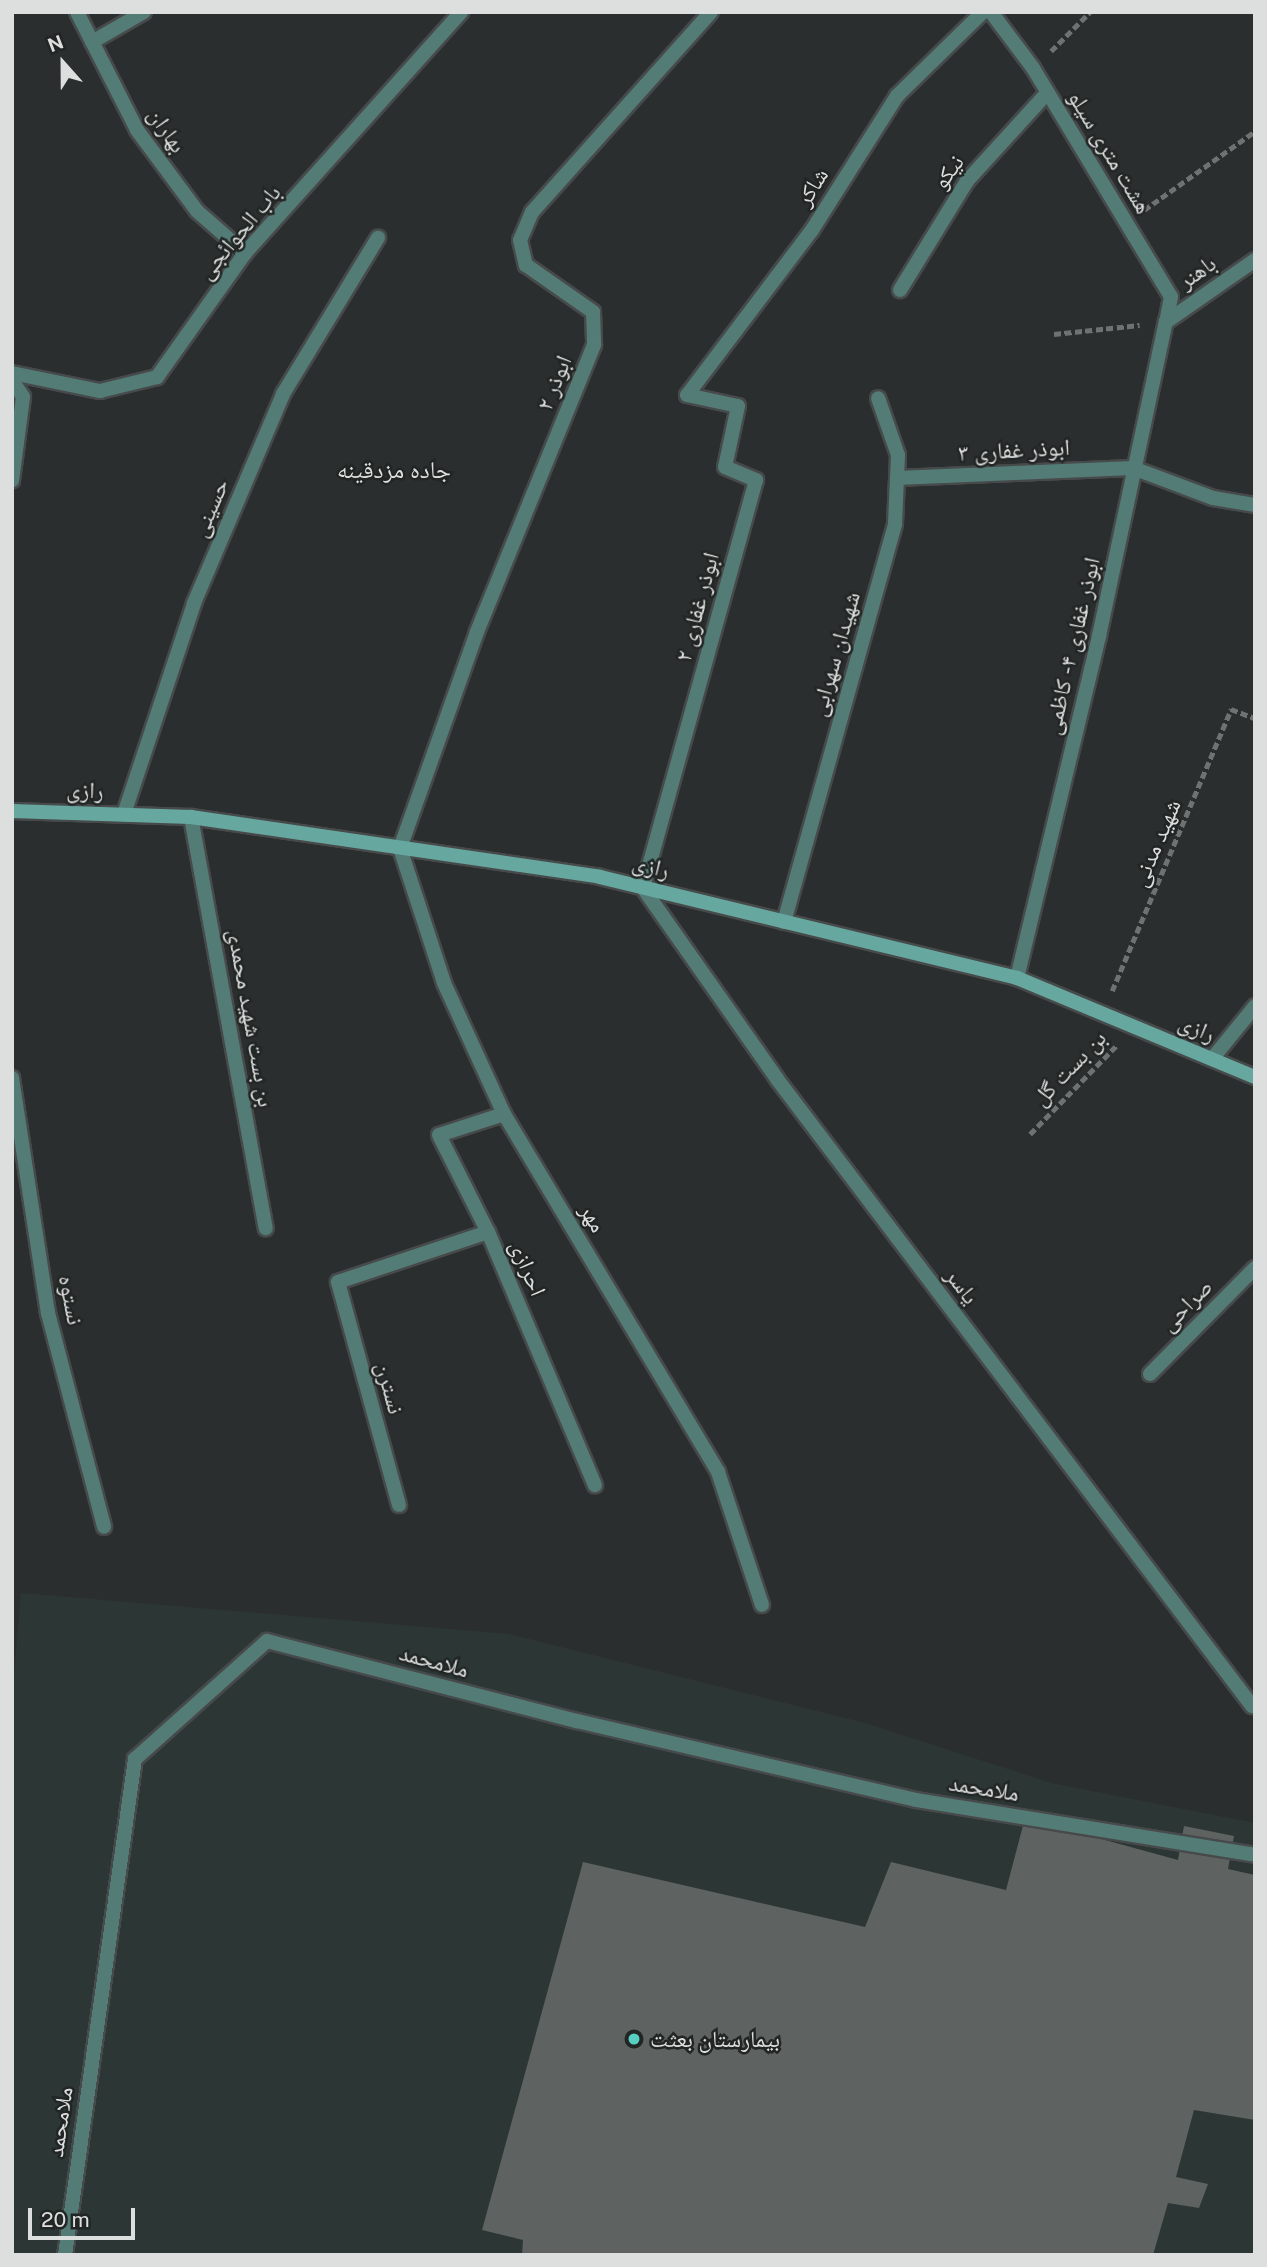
<!DOCTYPE html>
<html>
<head>
<meta charset="utf-8">
<style>
  body { margin:0 }
  #map { position:relative; width:1267px; height:2267px; overflow:hidden; background:#2b2e2e; font-family:"Public Sans","Noto Naskh Arabic",sans-serif }
  div>[style] { position:absolute }
  [style*='--x'] { left:calc(var(--x)*1px); top:calc(var(--y)*1px); width:calc(var(--w)*1px); rotate:calc(var(--a)*1deg) }
  .built>* { inset:0; background:#2c3735 }
  .building>* { inset:0; background:#5e6261 }
  .path>* { height:4.5px; margin-top:-2.25px; transform-origin:0; background:repeating-linear-gradient(90deg,#6f7272 0 7px,transparent 0 10.5px) }
  .roads { filter:drop-shadow(2px 0 #474a4a) drop-shadow(-2px 0 #474a4a) drop-shadow(0 2px #474a4a) drop-shadow(0 -2px #474a4a) }
  .service>* { height:14px; margin:-7px; padding:0 7px; transform-origin:7px; border-radius:7px; background:#547c77 }
  .minor>* { height:14px; margin:-7px; padding:0 7px; transform-origin:7px; border-radius:7px; background:#547c77 }
  .tertiary>* { height:14px; margin:-7px; padding:0 7px; transform-origin:7px; border-radius:7px; background:#547c77 }
  .secondary>* { height:14px; margin:-7px; padding:0 7px; transform-origin:7px; border-radius:7px; background:#66a8a0 }
  .dots>* { width:19px; height:19px; translate:-50% -50%; box-sizing:border-box; border:4px solid #212524; border-radius:50% }
  span { translate:-50% -50%; white-space:nowrap; text-align:center; line-height:1.15; -webkit-text-stroke:5px #212524; paint-order:stroke }
  .street-label { font-size:23px; color:#dcdfde }
  .poi-label { font-size:23px; color:#dcdfde }
  .left { translate:0 -50%; text-align:left }
  .neighbourhood-label { font-size:24px; color:#dcdfde }
  .frame { position:absolute; inset:0; border:14px solid #dcdfde; pointer-events:none }
  .north { position:absolute; left:28px; top:28px; width:70px; height:70px; -webkit-text-stroke:5px #212524; paint-order:stroke; rotate:339deg; font-size:19px; font-weight:700; line-height:28px; text-align:center; color:#dcdfde }
  .north::after { content:''; display:block; margin:auto; width:24px; height:32px; background:#dcdfde; clip-path:polygon(50% 0,100% 100%,50% 72%,0 100%) }
  .scale { position:absolute; left:28px; top:2208px; width:107px; height:32px; box-sizing:border-box; border:4px solid #dcdfde; border-top:0; padding-left:9px; font-size:21px; line-height:24px; white-space:nowrap; color:#dcdfde; -webkit-text-stroke:5px #212524; paint-order:stroke }
</style>
</head>
<body>
<div id="map">
  <div class="built">
    <i style="clip-path:polygon(21px 1593px,509px 1634px,865px 1723px,1051px 1783px,1255px 1823px,1255px 2255px,12px 2255px,12px 1698px)"></i>
  </div>
  <div class="building">
    <i style="clip-path:polygon(1025px 1818px,1178px 1860px,1184px 1826px,1234px 1836px,1228px 1869px,1255px 1875px,1255px 2120px,1194px 2110px,1176px 2177px,1208px 2184px,1199px 2208px,1168px 2203px,1153px 2255px,522px 2255px,523px 2240px,482px 2230px,583px 1862px,865px 1927px,891px 1862px,1006px 1890px)"></i>
  </div>
  <div class="path">
    <i style="--x:1051;--y:51;--w:55;--a:-45"></i>
    <i style="--x:1144;--y:210;--w:136;--a:-35.4"></i>
    <i style="--x:1054;--y:334;--w:86;--a:-6"></i>
    <i style="--x:1112;--y:991;--w:306;--a:-67.1"></i>
    <i style="--x:1231;--y:709;--w:26;--a:21"></i>
    <i style="--x:1030;--y:1134;--w:124;--a:-45.7"></i>
  </div>
  <div class="roads">
    <div class="service">
      <i style="--x:65;--y:2255;--w:501;--a:-81.97"></i>
      <i style="--x:135;--y:1759;--w:177;--a:-41.8"></i>
      <i style="--x:267;--y:1641;--w:320;--a:14.5"></i>
      <i style="--x:577;--y:1721;--w:348;--a:13.1"></i>
      <i style="--x:916;--y:1800;--w:343;--a:9.2"></i>
    </div>
    <div class="minor">
      <i style="--x:77;--y:12;--w:132;--a:63"></i>
      <i style="--x:137;--y:130;--w:101;--a:53.5"></i>
      <i style="--x:197;--y:211;--w:64;--a:41.2"></i>
      <i style="--x:711;--y:12;--w:268;--a:131.8"></i>
      <i style="--x:532;--y:212;--w:30;--a:113"></i>
      <i style="--x:520;--y:240;--w:26;--a:77"></i>
      <i style="--x:526;--y:265;--w:82;--a:35"></i>
      <i style="--x:593;--y:312;--w:33;--a:88"></i>
      <i style="--x:594;--y:345;--w:310;--a:112.2"></i>
      <i style="--x:477;--y:632;--w:229;--a:109.6"></i>
      <i style="--x:400;--y:848;--w:142;--a:71.9"></i>
      <i style="--x:444;--y:983;--w:144;--a:65.4"></i>
      <i style="--x:504;--y:1114;--w:417;--a:59.1"></i>
      <i style="--x:718;--y:1472;--w:140;--a:71.7"></i>
      <i style="--x:983;--y:12;--w:120;--a:135.7"></i>
      <i style="--x:897;--y:96;--w:159;--a:122.4"></i>
      <i style="--x:812;--y:230;--w:207;--a:127.1"></i>
      <i style="--x:687;--y:395;--w:52;--a:12.2"></i>
      <i style="--x:738;--y:406;--w:62;--a:102"></i>
      <i style="--x:725;--y:467;--w:34;--a:23"></i>
      <i style="--x:756;--y:480;--w:423;--a:105.5"></i>
      <i style="--x:643;--y:888;--w:233;--a:54.9"></i>
      <i style="--x:777;--y:1079;--w:787;--a:52.85"></i>
      <i style="--x:92;--y:42;--w:60;--a:-30"></i>
      <i style="--x:900;--y:290;--w:128;--a:-58.4"></i>
      <i style="--x:967;--y:181;--w:119;--a:-47.7"></i>
      <i style="--x:12;--y:373;--w:90;--a:11.6"></i>
      <i style="--x:100;--y:391;--w:59;--a:-13.8"></i>
      <i style="--x:157;--y:377;--w:152;--a:-54.6"></i>
      <i style="--x:245;--y:253;--w:324;--a:-48.1"></i>
      <i style="--x:897;--y:478;--w:236;--a:-2.4"></i>
      <i style="--x:1133;--y:468;--w:85;--a:20.6"></i>
      <i style="--x:1213;--y:498;--w:43;--a:9.5"></i>
      <i style="--x:124;--y:814;--w:222;--a:-71.6"></i>
      <i style="--x:194;--y:603;--w:227;--a:-66.9"></i>
      <i style="--x:283;--y:394;--w:183;--a:-58.7"></i>
      <i style="--x:191;--y:817;--w:418;--a:79.7"></i>
      <i style="--x:784;--y:922;--w:413;--a:-74.4"></i>
      <i style="--x:895;--y:524;--w:69;--a:-87.5"></i>
      <i style="--x:898;--y:455;--w:60;--a:-109.3"></i>
      <i style="--x:1017;--y:978;--w:352;--a:-76.5"></i>
      <i style="--x:1099;--y:636;--w:321;--a:-78"></i>
      <i style="--x:1166;--y:322;--w:108;--a:-34.9"></i>
      <i style="--x:1212;--y:1059;--w:68;--a:-50.9"></i>
      <i style="--x:12;--y:1078;--w:238;--a:81.3"></i>
      <i style="--x:48;--y:1313;--w:221;--a:75.3"></i>
      <i style="--x:504;--y:1114;--w:68;--a:162.1"></i>
      <i style="--x:439;--y:1135;--w:109;--a:63.2"></i>
      <i style="--x:488;--y:1232;--w:275;--a:67.1"></i>
      <i style="--x:1150;--y:1374;--w:149;--a:-45.3"></i>
      <i style="--x:399;--y:1505;--w:231;--a:-105.3"></i>
      <i style="--x:338;--y:1282;--w:158;--a:-18.4"></i>
    </div>
    <div class="tertiary">
      <i style="--x:991;--y:12;--w:70;--a:53.1"></i>
      <i style="--x:1033;--y:68;--w:267;--a:58.9"></i>
      <i style="--x:1171;--y:297;--w:25;--a:101"></i>
      <i style="--x:12;--y:380;--w:20;--a:57"></i>
      <i style="--x:23;--y:397;--w:84;--a:97.5"></i>
    </div>
    <div class="secondary">
      <i style="--x:12;--y:811;--w:179;--a:1.9"></i>
      <i style="--x:191;--y:817;--w:413;--a:8.3"></i>
      <i style="--x:600;--y:877;--w:429;--a:13.6"></i>
      <i style="--x:1017;--y:978;--w:258;--a:22.6"></i>
    </div>
  </div>
  <div class="dots">
    <i style="left:634px;top:2039px;background:#57cec1"></i>
  </div>
  <div class="street-label">
    <span style="left:167px;top:130px;rotate:56deg">بهاران</span>
    <span style="left:1110px;top:152px;rotate:59deg">هشت متری سیلو</span>
    <span style="left:948px;top:172px;rotate:-54deg">نیکو</span>
    <span style="left:812px;top:187px;rotate:-58deg">شاکر</span>
    <span style="left:239px;top:232px;rotate:-50deg">باب الحوائجی</span>
    <span style="left:1197px;top:272px;rotate:-35deg">باهنر</span>
    <span style="left:554px;top:383px;rotate:-68deg">ابوذر ۲</span>
    <span style="left:1014px;top:450px;rotate:-3deg">ابوذر غفاری ۳</span>
    <span style="left:210px;top:508px;rotate:-67deg">حسینی</span>
    <span style="left:697px;top:607px;rotate:-75deg">ابوذر غفاری ۲</span>
    <span style="left:1072px;top:646px;rotate:-77deg">ابوذر غفاری ۴ - کاظمی</span>
    <span style="left:835px;top:654px;rotate:-74deg">شهیدان سهرابی</span>
    <span style="left:85px;top:790px;rotate:2deg">رازی</span>
    <span style="left:1156px;top:843px;rotate:-67deg">شهید مدنی</span>
    <span style="left:651px;top:866px;rotate:14deg">رازی</span>
    <span style="left:251px;top:1018px;rotate:80deg">بن بست شهید محمدی</span>
    <span style="left:1197px;top:1028px;rotate:23deg">رازی</span>
    <span style="left:1069px;top:1068px;rotate:-46deg">بن بست گل</span>
    <span style="left:593px;top:1218px;rotate:59deg">مهر</span>
    <span style="left:528px;top:1268px;rotate:67deg">احرازی</span>
    <span style="left:962px;top:1286px;rotate:53deg">یاسر</span>
    <span style="left:71px;top:1300px;rotate:79deg">نستوه</span>
    <span style="left:1186px;top:1305px;rotate:-45deg">صراحی</span>
    <span style="left:390px;top:1388px;rotate:75deg">نسترن</span>
    <span style="left:434px;top:1661px;rotate:15deg">ملامحمد</span>
    <span style="left:984px;top:1788px;rotate:9deg">ملامحمد</span>
    <span style="left:60px;top:2122px;rotate:-82deg">ملامحمد</span>
  </div>
  <div class="poi-label">
    <span class="left" style="left:650px;top:2039px">بیمارستان بعثت</span>
  </div>
  <div class="neighbourhood-label">
    <span style="left:394px;top:470px">جاده مزدقینه</span>
  </div>
  <div class="frame"></div>
  <div class="north">N</div>
  <div class="scale">20 m</div>
</div>
</body>
</html>
